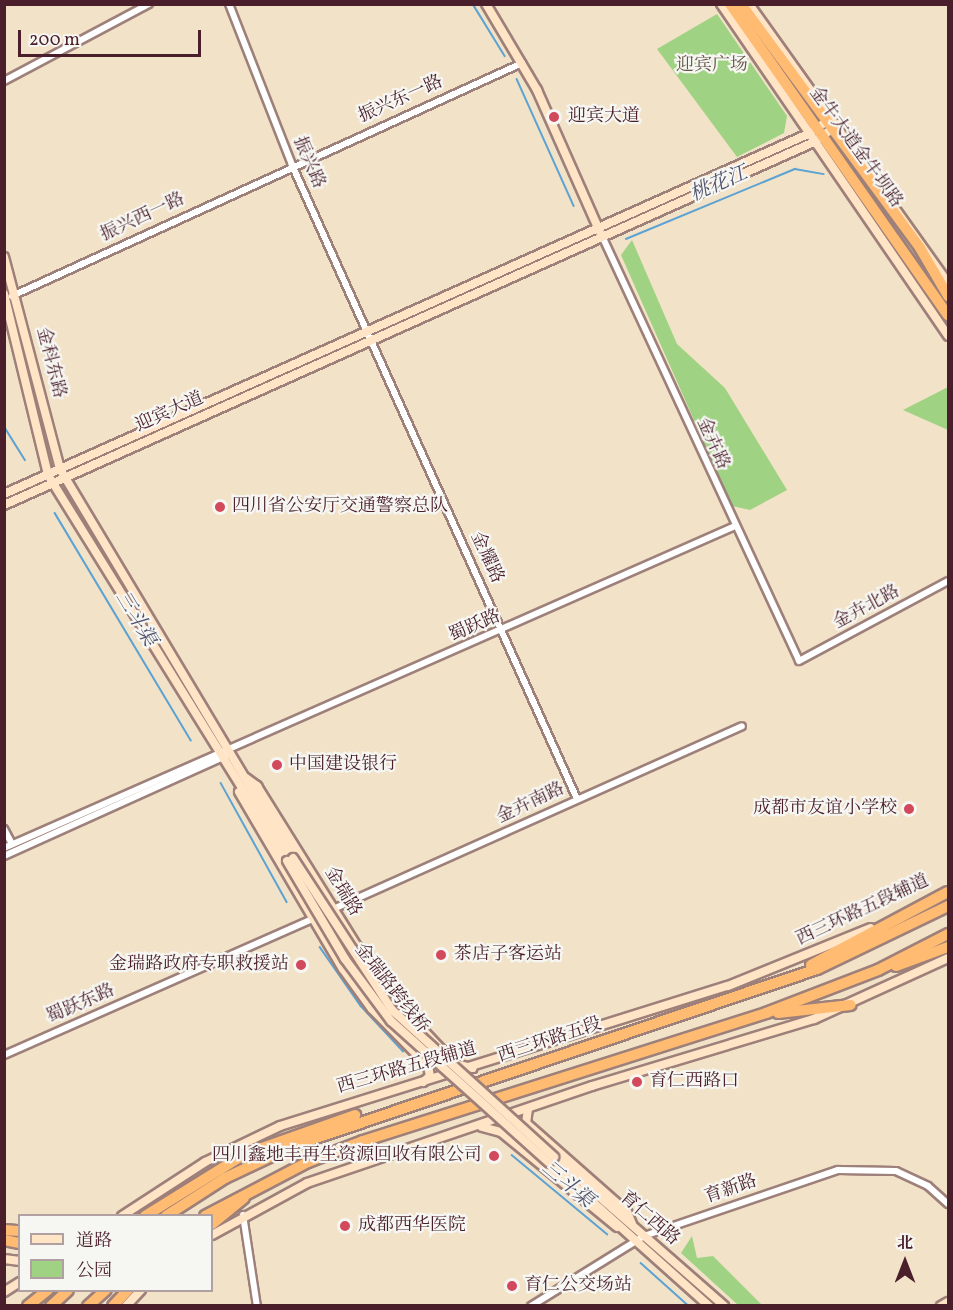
<!DOCTYPE html>
<html>
<head>
<meta charset="utf-8">
<style>
  body { margin:0 }
  #map { position:relative; width:953px; height:1310px; overflow:hidden; background:#f2e2c8; font-family:Vollkorn,"Noto Serif SC",serif }
  div>[style] { position:absolute }
  [style*='--x'] { left:calc(var(--x)*1px); top:calc(var(--y)*1px); width:calc(var(--w)*1px); rotate:calc(var(--a)*1deg) }
  .green>* { inset:0; background:#9fd383 }
  .stream>* { height:1.5px; margin:-0.75px; padding:0 0.75px; transform-origin:0.75px; border-radius:0.75px; background:#5ca2d2 }
  .roads { filter:drop-shadow(2px 0 #9e807a) drop-shadow(-2px 0 #9e807a) drop-shadow(0 2px #9e807a) drop-shadow(0 -2px #9e807a) }
  .street>* { height:6px; margin:-3px; padding:0 3px; transform-origin:3px; border-radius:3px; background:#fff }
  .secondary>* { height:8px; margin:-4px; padding:0 4px; transform-origin:4px; border-radius:4px; background:#ffe4c6 }
  .highway>* { height:10px; margin:-5px; padding:0 5px; transform-origin:5px; border-radius:5px; background:#ffbb71 }
  .bridges { filter:drop-shadow(2px 0 #9e807a) drop-shadow(-2px 0 #9e807a) drop-shadow(0 2px #9e807a) drop-shadow(0 -2px #9e807a) }
  .secondary-bridge>* { height:8px; margin:-4px; padding:0 4px; transform-origin:4px; border-radius:4px; background:#ffe4c6 }
  .highway-bridge>* { height:10px; margin:-5px; padding:0 5px; transform-origin:5px; border-radius:5px; background:#ffbb71 }
  .dots>* { width:16px; height:16px; translate:-50% -50%; box-sizing:border-box; border:3px solid #f6f6f2; border-radius:50% }
  span { translate:-50% -50%; white-space:nowrap; text-align:center; line-height:1.15; -webkit-text-stroke:4.5px #f6f6f2; paint-order:stroke }
  .park-label { font-size:18px; color:#645545 }
  .street-label { font-size:18px; color:#4a1f2b }
  .poi-label { font-size:18px; color:#4a1f2b }
  .left { translate:0 -50%; text-align:left }
  .right { translate:-100% -50%; text-align:right }
  .water-label { font-size:20px; color:#51536e; font-style:italic }
  .frame { position:absolute; inset:0; border:6px solid #4a1f2b; pointer-events:none }
  .legend { position:absolute; left:18px; top:1214px; width:195px; height:78px; box-sizing:border-box; background:#f6f6f2; border:2px solid #b1a0a2; margin:0; padding:8px 10px; list-style:none; font-size:18px; color:#4a1f2b }
  .legend li { display:flex; align-items:center; gap:12px; height:30px }
  .legend b { width:30px; border:2px solid #b1a0a2 }
  .north { position:absolute; left:875px; top:1232px; width:60px; height:60px; -webkit-text-stroke:4px #f6f6f2; paint-order:stroke; rotate:0deg; font-size:16px; font-weight:700; line-height:24px; text-align:center; color:#4a1f2b }
  .north::after { content:''; display:block; margin:auto; width:21px; height:27px; background:#4a1f2b; clip-path:polygon(50% 0,100% 100%,50% 72%,0 100%) }
  .scale { position:absolute; left:18px; top:30px; width:183px; height:27px; box-sizing:border-box; border:3px solid #4a1f2b; border-top:0; padding-left:8px; font-size:18px; line-height:21px; white-space:nowrap; color:#4a1f2b; -webkit-text-stroke:4px #f6f6f2; paint-order:stroke }
</style>
</head>
<body>
<div id="map">
  <div class="green">
    <i style="clip-path:polygon(717px 14px,787px 116px,784px 133px,737px 157px,657px 49px)"></i>
    <i style="clip-path:polygon(632px 240px,677px 344px,725px 388px,787px 490px,750px 510px,732px 506px,621px 255px)"></i>
    <i style="clip-path:polygon(948px 387px,948px 430px,903px 410px)"></i>
    <i style="clip-path:polygon(692px 1236px,697px 1258px,713px 1256px,762px 1305px,738px 1305px,681px 1253px)"></i>
  </div>
  <div class="stream">
    <i style="--x:473;--y:4;--w:61;--a:58.4"></i>
    <i style="--x:517;--y:79;--w:139;--a:65.8"></i>
    <i style="--x:626;--y:239;--w:183;--a:-22.5"></i>
    <i style="--x:795;--y:169;--w:29;--a:10"></i>
    <i style="--x:4;--y:426;--w:40;--a:58"></i>
    <i style="--x:55;--y:513;--w:265;--a:59.1"></i>
    <i style="--x:221;--y:783;--w:136;--a:61"></i>
    <i style="--x:320;--y:947;--w:72;--a:55.2"></i>
    <i style="--x:361;--y:1006;--w:62;--a:47"></i>
    <i style="--x:512;--y:1155;--w:124;--a:39.7"></i>
    <i style="--x:641;--y:1263;--w:64;--a:41.9"></i>
  </div>
  <div class="roads">
    <div class="street">
      <i style="--x:229;--y:4;--w:173;--a:68.6"></i>
      <i style="--x:292;--y:165;--w:695;--a:65.79"></i>
      <i style="--x:4;--y:81;--w:164;--a:-28"></i>
      <i style="--x:602;--y:236;--w:468;--a:65.1"></i>
      <i style="--x:799;--y:661;--w:169;--a:-28.2"></i>
      <i style="--x:12;--y:296;--w:561;--a:-24.55"></i>
      <i style="--x:4;--y:829;--w:17;--a:62"></i>
      <i style="--x:4;--y:848;--w:797;--a:-23.77"></i>
      <i style="--x:4;--y:856;--w:243;--a:-24.3"></i>
      <i style="--x:331;--y:910;--w:450;--a:-24.1"></i>
      <i style="--x:4;--y:1055;--w:342;--a:-23.8"></i>
      <i style="--x:243;--y:1215;--w:92;--a:81.3"></i>
      <i style="--x:531;--y:1306;--w:133;--a:-31.8"></i>
      <i style="--x:644;--y:1236;--w:205;--a:-18.8"></i>
      <i style="--x:838;--y:1170;--w:58;--a:1"></i>
      <i style="--x:896;--y:1171;--w:35;--a:25"></i>
      <i style="--x:928;--y:1186;--w:27;--a:42"></i>
    </div>
    <div class="secondary">
      <i style="--x:486;--y:4;--w:100;--a:59.3"></i>
      <i style="--x:537;--y:90;--w:155;--a:66.1"></i>
      <i style="--x:721;--y:4;--w:402;--a:55.6"></i>
      <i style="--x:749;--y:4;--w:343;--a:54.5"></i>
      <i style="--x:4;--y:257;--w:219;--a:75.2"></i>
      <i style="--x:60;--y:469;--w:453;--a:59.1"></i>
      <i style="--x:4;--y:294;--w:186;--a:76.3"></i>
      <i style="--x:48;--y:475;--w:454;--a:58.2"></i>
      <i style="--x:4;--y:494;--w:881;--a:-24.12"></i>
      <i style="--x:808;--y:134;--w:30;--a:-34"></i>
      <i style="--x:4;--y:505;--w:888;--a:-24.14"></i>
      <i style="--x:814;--y:142;--w:31;--a:-36"></i>
      <i style="--x:246;--y:778;--w:14;--a:36"></i>
      <i style="--x:257;--y:786;--w:199;--a:58.1"></i>
      <i style="--x:362;--y:955;--w:68;--a:52.8"></i>
      <i style="--x:403;--y:1009;--w:76;--a:46.6"></i>
      <i style="--x:455;--y:1064;--w:18;--a:13"></i>
      <i style="--x:239;--y:792;--w:205;--a:59.6"></i>
      <i style="--x:343;--y:969;--w:49;--a:54.1"></i>
      <i style="--x:372;--y:1009;--w:80;--a:45.5"></i>
      <i style="--x:428;--y:1066;--w:10;--a:79"></i>
      <i style="--x:430;--y:1076;--w:9;--a:139"></i>
      <i style="--x:528;--y:1109;--w:14;--a:98"></i>
      <i style="--x:526;--y:1123;--w:135;--a:41.4"></i>
      <i style="--x:627;--y:1212;--w:13;--a:67"></i>
      <i style="--x:482;--y:1127;--w:20;--a:15"></i>
      <i style="--x:501;--y:1132;--w:150;--a:39.3"></i>
      <i style="--x:554;--y:1157;--w:226;--a:41.2"></i>
      <i style="--x:549;--y:1163;--w:215;--a:41.8"></i>
      <i style="--x:122;--y:1216;--w:99;--a:-33"></i>
      <i style="--x:205;--y:1162;--w:83;--a:-25.6"></i>
      <i style="--x:280;--y:1126;--w:469;--a:-17.4"></i>
      <i style="--x:728;--y:986;--w:154;--a:-22.1"></i>
      <i style="--x:212;--y:1235;--w:108;--a:-28.7"></i>
      <i style="--x:307;--y:1183;--w:301;--a:-18.8"></i>
      <i style="--x:592;--y:1086;--w:232;--a:-16.8"></i>
      <i style="--x:814;--y:1019;--w:147;--a:-24.5"></i>
      <i style="--x:4;--y:1259;--w:16;--a:7"></i>
      <i style="--x:4;--y:1292;--w:19;--a:-32"></i>
      <i style="--x:126;--y:1306;--w:22;--a:-47"></i>
      <i style="--x:941;--y:1306;--w:8;--a:-30"></i>
    </div>
    <div class="highway">
      <i style="--x:730;--y:4;--w:380;--a:55"></i>
      <i style="--x:741;--y:4;--w:303;--a:53.7"></i>
      <i style="--x:920;--y:248;--w:56;--a:59.7"></i>
      <i style="--x:811;--y:965;--w:155;--a:-28.1"></i>
      <i style="--x:896;--y:966;--w:55;--a:-20.1"></i>
      <i style="--x:778;--y:1013;--w:73;--a:-6.3"></i>
      <i style="--x:145;--y:1216;--w:118;--a:-31.8"></i>
      <i style="--x:245;--y:1154;--w:117;--a:-19.5"></i>
      <i style="--x:166;--y:1216;--w:70;--a:-32.8"></i>
      <i style="--x:225;--y:1178;--w:77;--a:-25.2"></i>
      <i style="--x:295;--y:1145;--w:551;--a:-18.63"></i>
      <i style="--x:817;--y:969;--w:145;--a:-25.7"></i>
      <i style="--x:205;--y:1216;--w:116;--a:-27.7"></i>
      <i style="--x:308;--y:1162;--w:59;--a:-20.9"></i>
      <i style="--x:363;--y:1141;--w:423;--a:-17.6"></i>
      <i style="--x:766;--y:1013;--w:120;--a:-21"></i>
      <i style="--x:878;--y:970;--w:79;--a:-27.2"></i>
      <i style="--x:212;--y:1224;--w:41;--a:-39.1"></i>
      <i style="--x:4;--y:1230;--w:16;--a:4"></i>
      <i style="--x:4;--y:1240;--w:16;--a:11"></i>
      <i style="--x:28;--y:1306;--w:26;--a:-39"></i>
      <i style="--x:51;--y:1306;--w:23;--a:-43"></i>
      <i style="--x:113;--y:1306;--w:22;--a:-47"></i>
    </div>
  </div>
  <div class="bridges">
    <div class="secondary-bridge">
      <i style="--x:293;--y:858;--w:181;--a:56.9"></i>
      <i style="--x:392;--y:1010;--w:219;--a:42.2"></i>
      <i style="--x:287;--y:861;--w:114;--a:59.4"></i>
      <i style="--x:345;--y:959;--w:77;--a:53.4"></i>
      <i style="--x:391;--y:1021;--w:212;--a:41.9"></i>
    </div>
    <div class="highway-bridge">
      <i style="--x:88;--y:1306;--w:24;--a:-42"></i>
    </div>
  </div>
  <div class="dots">
    <i style="left:554px;top:117px;background:#d1495b"></i>
    <i style="left:220px;top:507px;background:#d1495b"></i>
    <i style="left:277px;top:765px;background:#d1495b"></i>
    <i style="left:909px;top:809px;background:#d1495b"></i>
    <i style="left:441px;top:955px;background:#d1495b"></i>
    <i style="left:301px;top:965px;background:#d1495b"></i>
    <i style="left:637px;top:1082px;background:#d1495b"></i>
    <i style="left:494px;top:1156px;background:#d1495b"></i>
    <i style="left:345px;top:1226px;background:#d1495b"></i>
    <i style="left:512px;top:1286px;background:#d1495b"></i>
  </div>
  <div class="park-label">
    <span style="left:712px;top:66px">迎宾广场</span>
  </div>
  <div class="street-label">
    <span style="left:401px;top:100px;rotate:-24deg">振兴东一路</span>
    <span style="left:855px;top:148px;rotate:54deg">金牛大道金牛坝路</span>
    <span style="left:308px;top:163px;rotate:67deg">振兴路</span>
    <span style="left:143px;top:218px;rotate:-25deg">振兴西一路</span>
    <span style="left:50px;top:363px;rotate:76deg">金科东路</span>
    <span style="left:170px;top:413px;rotate:-24deg">迎宾大道</span>
    <span style="left:712px;top:444px;rotate:66deg">金卉路</span>
    <span style="left:486px;top:558px;rotate:65deg">金耀路</span>
    <span style="left:867px;top:608px;rotate:-28deg">金卉北路</span>
    <span style="left:475px;top:627px;rotate:-24deg">蜀跃路</span>
    <span style="left:531px;top:804px;rotate:-25deg">金卉南路</span>
    <span style="left:342px;top:892px;rotate:59deg">金瑞路</span>
    <span style="left:863px;top:911px;rotate:-25deg">西三环路五段辅道</span>
    <span style="left:391px;top:989px;rotate:52deg">金瑞路跨线桥</span>
    <span style="left:81px;top:1005px;rotate:-24deg">蜀跃东路</span>
    <span style="left:550px;top:1041px;rotate:-18deg">西三环路五段</span>
    <span style="left:407px;top:1069px;rotate:-16deg">西三环路五段辅道</span>
    <span style="left:731px;top:1190px;rotate:-19deg">育新路</span>
    <span style="left:649px;top:1219px;rotate:41deg">育仁西路</span>
  </div>
  <div class="poi-label">
    <span class="left" style="left:568px;top:117px">迎宾大道</span>
    <span class="left" style="left:232px;top:507px">四川省公安厅交通警察总队</span>
    <span class="left" style="left:289px;top:765px">中国建设银行</span>
    <span class="right" style="left:897px;top:809px">成都市友谊小学校</span>
    <span class="left" style="left:454px;top:955px">茶店子客运站</span>
    <span class="right" style="left:289px;top:965px">金瑞路政府专职救援站</span>
    <span class="left" style="left:649px;top:1082px">育仁西路口</span>
    <span class="right" style="left:482px;top:1156px">四川鑫地丰再生资源回收有限公司</span>
    <span class="left" style="left:358px;top:1226px">成都西华医院</span>
    <span class="left" style="left:524px;top:1286px">育仁公交场站</span>
  </div>
  <div class="water-label">
    <span style="left:719px;top:185px;rotate:-23deg">桃花江</span>
    <span style="left:135px;top:619px;rotate:59deg">三斗渠</span>
    <span style="left:567px;top:1185px;rotate:40deg">三斗渠</span>
  </div>
  <div class="frame"></div>
  <ul class="legend">
  <li><b style="height:8px;background:#ffe4c6"></b>道路</li>
  <li><b style="height:16px;background:#9fd383"></b>公园</li>
  </ul>
  <div class="north">北</div>
  <div class="scale">200 m</div>
</div>
</body>
</html>
